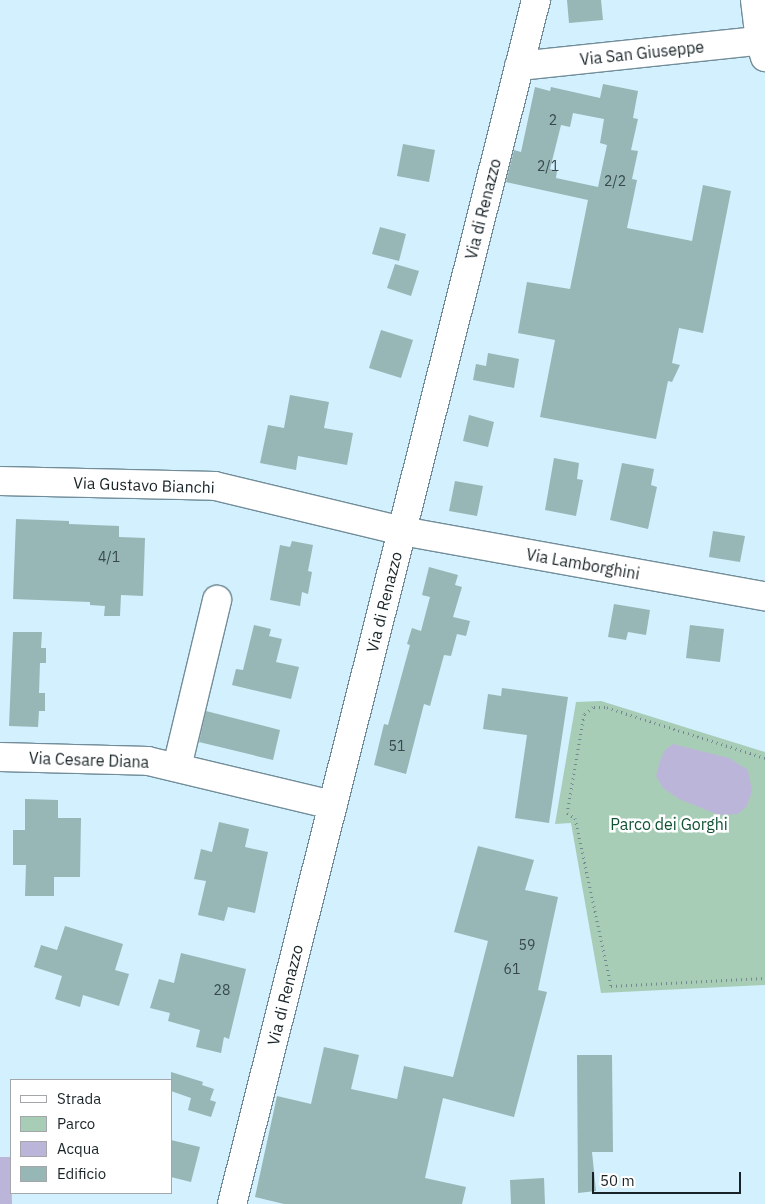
<!DOCTYPE html>
<html>
<head>
<meta charset="utf-8">
<style>
  body { margin:0 }
  #map { position:relative; width:765px; height:1204px; overflow:hidden; background:#d2f0fd; font-family:"IBM Plex Sans",sans-serif }
  div>[style] { position:absolute }
  [style*='--x'] { left:calc(var(--x)*1px); top:calc(var(--y)*1px); width:calc(var(--w)*1px); rotate:calc(var(--a)*1deg) }
  .green>* { inset:0; background:#a8cdb7 }
  .water>* { inset:0; background:#bcb5da }
  .building>* { inset:0; background:#96b7b6 }
  .path>* { height:3px; margin-top:-1.5px; transform-origin:0; background:repeating-linear-gradient(90deg,#748891 0 1px,transparent 0 5px) }
  .roads { filter:drop-shadow(1px 0 #728d99) drop-shadow(-1px 0 #728d99) drop-shadow(0 1px #728d99) drop-shadow(0 -1px #728d99) }
  .minor>* { height:28px; margin:-14px; padding:0 14px; transform-origin:14px; border-radius:14px; background:#fff }
  span { translate:-50% -50%; white-space:nowrap; text-align:center; line-height:1.15; -webkit-text-stroke:5px #fff; paint-order:stroke }
  .number-label { font-size:14px; color:#38484b }
  .number-label span { -webkit-text-stroke-width:0 }
  .street-label { font-size:16px; color:#182327 }
  .park-label { font-size:16px; color:#115235 }
  .legend { position:absolute; left:10px; top:1079px; width:162px; height:115px; box-sizing:border-box; background:#fff; border:1px solid #a3a7a9; margin:0; padding:6px 9px; list-style:none; font-size:15px; color:#182327 }
  .legend li { display:flex; align-items:center; gap:10px; height:25px }
  .legend b { width:25px; border:1px solid #a3a7a9 }
  .scale { position:absolute; left:592px; top:1172px; width:149px; height:22px; box-sizing:border-box; border:2px solid #182327; border-top:0; padding-left:6px; font-size:15px; line-height:18px; white-space:nowrap; color:#182327; -webkit-text-stroke:4px #fff; paint-order:stroke }
</style>
</head>
<body>
<div id="map">
  <div class="green">
    <i style="clip-path:polygon(601px 701px,765px 752px,765px 985px,601px 993px,571px 823px,555px 824px,576px 702px)"></i>
  </div>
  <div class="water">
    <i style="clip-path:polygon(673px 744px,729px 758px,748px 770px,752px 791px,747px 806px,738px 814px,719px 815px,679px 799px,663px 788px,656px 776px,660px 761px,665px 750px)"></i>
    <i style="clip-path:polygon(0 1157px,11px 1157px,12px 1204px,0 1204px)"></i>
  </div>
  <div class="building">
    <i style="clip-path:polygon(567px 0,601px 0,603px 20px,569px 23px)"></i>
    <i style="clip-path:polygon(evenodd,603px 84px,638px 91px,633px 118px,638px 119px,631px 150px,638px 151px,632px 179px,637px 180px,627px 228px,692px 241px,703px 185px,731px 191px,703px 333px,679px 328px,672px 363px,680px 365px,672px 382px,668px 381px,656px 439px,540px 417px,555px 340px,518px 333px,527px 282px,570px 289px,588px 200px,506px 182px,514px 150px,521px 152px,535px 87px,550px 91px,551px 87px,600px 98px,603px 84px,573px 113px,604px 119px,600px 143px,607px 145px,598px 187px,556px 178px,557px 171px,550px 169px,561px 125px,570px 127px,573px 113px)"></i>
    <i style="clip-path:polygon(403px 144px,435px 150px,429px 182px,397px 176px)"></i>
    <i style="clip-path:polygon(380px 227px,406px 234px,399px 261px,372px 254px)"></i>
    <i style="clip-path:polygon(395px 264px,419px 271px,411px 296px,387px 288px)"></i>
    <i style="clip-path:polygon(381px 330px,413px 340px,401px 378px,369px 368px)"></i>
    <i style="clip-path:polygon(488px 353px,519px 359px,514px 388px,473px 380px,476px 364px,486px 366px)"></i>
    <i style="clip-path:polygon(290px 395px,329px 402px,324px 428px,353px 433px,347px 465px,298px 456px,296px 470px,260px 463px,268px 425px,284px 428px)"></i>
    <i style="clip-path:polygon(469px 415px,494px 422px,488px 447px,463px 441px)"></i>
    <i style="clip-path:polygon(554px 458px,579px 463px,577px 479px,583px 480px,576px 516px,545px 510px)"></i>
    <i style="clip-path:polygon(622px 463px,654px 469px,651px 485px,657px 487px,648px 529px,610px 520px)"></i>
    <i style="clip-path:polygon(455px 481px,483px 486px,477px 516px,449px 511px)"></i>
    <i style="clip-path:polygon(16px 519px,69px 521px,69px 524px,119px 526px,119px 537px,145px 538px,143px 596px,121px 595px,120px 616px,104px 616px,105px 606px,90px 605px,90px 602px,13px 599px)"></i>
    <i style="clip-path:polygon(713px 531px,745px 536px,740px 562px,709px 557px)"></i>
    <i style="clip-path:polygon(292px 541px,313px 545px,308px 571px,312px 572px,308px 594px,302px 592px,300px 606px,270px 600px,280px 545px,290px 547px)"></i>
    <i style="clip-path:polygon(429px 567px,458px 575px,455px 585px,462px 587px,453px 617px,470px 621px,466px 636px,457px 634px,451px 656px,444px 655px,430px 706px,424px 704px,406px 774px,374px 765px,384px 724px,388px 725px,410px 645px,407px 644px,412px 628px,421px 631px,430px 597px,422px 595px)"></i>
    <i style="clip-path:polygon(614px 604px,650px 610px,646px 635px,628px 632px,626px 640px,608px 637px)"></i>
    <i style="clip-path:polygon(254px 625px,271px 629px,269px 636px,282px 639px,276px 662px,299px 667px,291px 699px,232px 685px,236px 669px,243px 670px)"></i>
    <i style="clip-path:polygon(690px 625px,724px 629px,720px 662px,686px 658px)"></i>
    <i style="clip-path:polygon(13px 632px,42px 632px,41px 648px,46px 648px,46px 663px,40px 663px,39px 693px,45px 693px,45px 711px,39px 711px,38px 727px,9px 726px)"></i>
    <i style="clip-path:polygon(502px 688px,568px 697px,549px 823px,515px 818px,527px 735px,483px 729px,488px 694px,501px 696px)"></i>
    <i style="clip-path:polygon(206px 711px,280px 730px,273px 760px,199px 742px)"></i>
    <i style="clip-path:polygon(25px 799px,58px 800px,58px 818px,81px 818px,80px 877px,54px 877px,54px 896px,25px 896px,26px 865px,13px 865px,13px 830px,25px 830px)"></i>
    <i style="clip-path:polygon(219px 822px,249px 829px,245px 847px,268px 852px,255px 913px,228px 907px,224px 921px,198px 915px,206px 881px,194px 879px,201px 849px,212px 852px)"></i>
    <i style="clip-path:polygon(478px 846px,534px 860px,525px 890px,558px 897px,538px 990px,547px 992px,514px 1117px,443px 1098px,425px 1178px,466px 1187px,462px 1204px,284px 1204px,255px 1197px,277px 1096px,311px 1104px,324px 1047px,359px 1055px,351px 1089px,397px 1099px,404px 1066px,453px 1077px,488px 941px,454px 932px)"></i>
    <i style="clip-path:polygon(65px 926px,123px 944px,115px 970px,129px 974px,119px 1006px,83px 995px,80px 1007px,55px 999px,62px 976px,34px 967px,41px 945px,57px 950px)"></i>
    <i style="clip-path:polygon(181px 953px,246px 969px,229px 1039px,224px 1037px,221px 1053px,196px 1047px,200px 1030px,168px 1021px,170px 1013px,150px 1008px,159px 979px,174px 983px)"></i>
    <i style="clip-path:polygon(577px 1055px,612px 1055px,613px 1152px,592px 1152px,596px 1191px,578px 1193px)"></i>
    <i style="clip-path:polygon(171px 1072px,203px 1082px,202px 1085px,214px 1089px,210px 1100px,216px 1102px,211px 1117px,188px 1110px,191px 1098px,171px 1091px)"></i>
    <i style="clip-path:polygon(171px 1140px,200px 1147px,191px 1182px,171px 1177px)"></i>
    <i style="clip-path:polygon(544px 1178px,545px 1204px,511px 1204px,510px 1180px)"></i>
  </div>
  <div class="path">
    <i style="--x:765;--y:758;--w:168;--a:-162.3"></i>
    <i style="--x:605;--y:707;--w:12;--a:180"></i>
    <i style="--x:593;--y:707;--w:11;--a:142"></i>
    <i style="--x:584;--y:714;--w:100;--a:99.7"></i>
    <i style="--x:567;--y:813;--w:9;--a:32"></i>
    <i style="--x:575;--y:818;--w:172;--a:77.9"></i>
    <i style="--x:611;--y:986;--w:154;--a:-3"></i>
  </div>
  <div class="roads">
    <div class="minor">
      <i style="--x:755;--y:0;--w:41;--a:83"></i>
      <i style="--x:760;--y:41;--w:17;--a:73"></i>
      <i style="--x:519;--y:66;--w:247;--a:-6"></i>
      <i style="--x:0;--y:481;--w:215;--a:1.3"></i>
      <i style="--x:215;--y:486;--w:192;--a:13.5"></i>
      <i style="--x:402;--y:531;--w:369;--a:10.2"></i>
      <i style="--x:0;--y:757;--w:148;--a:1.5"></i>
      <i style="--x:148;--y:761;--w:190;--a:13.4"></i>
      <i style="--x:177;--y:767;--w:172;--a:-76.5"></i>
      <i style="--x:232;--y:1204;--w:1242;--a:-75.83"></i>
    </div>
  </div>
  <div class="number-label">
    <span style="left:553px;top:120px">2</span>
    <span style="left:548px;top:166px">2/1</span>
    <span style="left:615px;top:181px">2/2</span>
    <span style="left:109px;top:557px">4/1</span>
    <span style="left:397px;top:746px">51</span>
    <span style="left:527px;top:945px">59</span>
    <span style="left:512px;top:969px">61</span>
    <span style="left:222px;top:990px">28</span>
  </div>
  <div class="street-label">
    <span style="left:642px;top:53px;rotate:-6deg">Via San Giuseppe</span>
    <span style="left:483px;top:209px;rotate:-76deg">Via di Renazzo</span>
    <span style="left:144px;top:485px;rotate:2deg">Via Gustavo Bianchi</span>
    <span style="left:583px;top:564px;rotate:10deg">Via Lamborghini</span>
    <span style="left:384px;top:602px;rotate:-76deg">Via di Renazzo</span>
    <span style="left:89px;top:760px;rotate:2deg">Via Cesare Diana</span>
    <span style="left:285px;top:995px;rotate:-76deg">Via di Renazzo</span>
  </div>
  <div class="park-label">
    <span style="left:669px;top:824px">Parco dei Gorghi</span>
  </div>
  <ul class="legend">
  <li><b style="height:6px;background:#fff"></b>Strada</li>
  <li><b style="height:14px;background:#a8cdb7"></b>Parco</li>
  <li><b style="height:14px;background:#bcb5da"></b>Acqua</li>
  <li><b style="height:14px;background:#96b7b6"></b>Edificio</li>
  </ul>
  <div class="scale">50 m</div>
</div>
</body>
</html>
